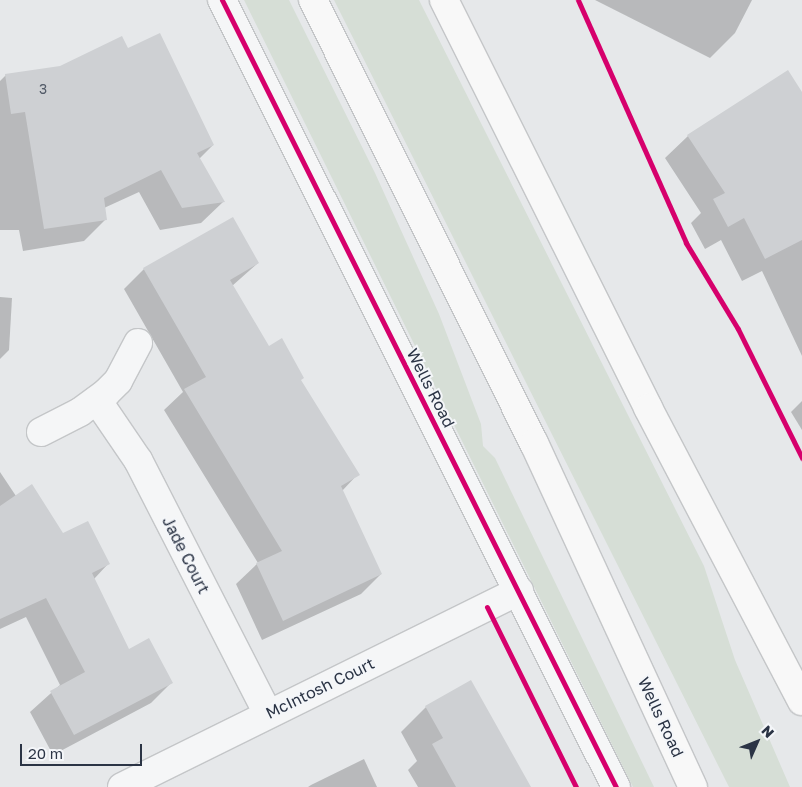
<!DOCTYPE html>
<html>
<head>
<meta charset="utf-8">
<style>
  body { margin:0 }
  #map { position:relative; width:802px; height:787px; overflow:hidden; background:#e6e8ea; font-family:"Golos Text",sans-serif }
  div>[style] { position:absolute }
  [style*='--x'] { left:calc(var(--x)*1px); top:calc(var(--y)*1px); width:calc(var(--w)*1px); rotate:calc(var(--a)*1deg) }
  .green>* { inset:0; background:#d6ded6 }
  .shadow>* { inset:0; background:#0003 }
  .building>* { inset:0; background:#ced0d3 }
  .roads { filter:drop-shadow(1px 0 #c4c6c8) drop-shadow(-1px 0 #c4c6c8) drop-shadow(0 1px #c4c6c8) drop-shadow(0 -1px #c4c6c8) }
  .minor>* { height:28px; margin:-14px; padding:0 14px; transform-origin:14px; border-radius:14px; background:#f5f6f7 }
  .major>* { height:28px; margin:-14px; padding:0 14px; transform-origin:14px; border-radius:14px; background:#f8f8f8 }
  .cycleway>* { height:5px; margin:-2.5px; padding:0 2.5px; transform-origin:2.5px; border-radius:2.5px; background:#d6006c }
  span { translate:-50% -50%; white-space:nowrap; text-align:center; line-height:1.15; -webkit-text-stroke:4px #f4f6f9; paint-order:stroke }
  .number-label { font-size:14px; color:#545c69 }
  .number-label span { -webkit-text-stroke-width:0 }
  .street-label { font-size:16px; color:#2b3445 }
  .north { position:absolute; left:732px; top:717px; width:50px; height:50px; -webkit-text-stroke:4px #f4f6f9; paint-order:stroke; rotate:46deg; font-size:14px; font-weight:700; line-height:20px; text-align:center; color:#2b3445 }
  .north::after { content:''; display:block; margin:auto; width:18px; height:22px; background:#2b3445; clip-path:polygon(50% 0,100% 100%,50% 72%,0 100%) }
  .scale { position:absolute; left:20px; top:744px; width:122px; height:22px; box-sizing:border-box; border:2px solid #2b3445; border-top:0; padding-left:6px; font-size:15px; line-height:18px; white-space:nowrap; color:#2b3445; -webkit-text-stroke:4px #f4f6f9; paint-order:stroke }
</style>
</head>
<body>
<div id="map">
  <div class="green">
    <i style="clip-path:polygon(244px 0,289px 0,375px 173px,439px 314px,481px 424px,483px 446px,495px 458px,654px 787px,633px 787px)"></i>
    <i style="clip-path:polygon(334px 0,419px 0,704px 566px,735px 660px,790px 787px,729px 787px)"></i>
  </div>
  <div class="shadow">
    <i style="clip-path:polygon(595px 0,752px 0,735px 33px,710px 58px)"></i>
    <i style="clip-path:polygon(127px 50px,213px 145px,199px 159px,223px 202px,201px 223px,160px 230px,139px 192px,104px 208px,106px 219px,84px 241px,23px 251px,19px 230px,0 230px,0 81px,6px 75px,60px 67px)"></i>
    <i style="clip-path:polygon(802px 94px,802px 356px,762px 271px,742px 281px,721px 240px,705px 249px,691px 223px,701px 213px,665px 158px,688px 136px)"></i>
    <i style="clip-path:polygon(258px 263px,232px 286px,268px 347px,300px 380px,358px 474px,342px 491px,381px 574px,361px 594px,262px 640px,236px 584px,258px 563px,164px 410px,183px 392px,124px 289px,144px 269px)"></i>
    <i style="clip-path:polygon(0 297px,12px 298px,9px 350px,0 359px)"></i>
    <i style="clip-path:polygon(802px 401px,802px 430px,791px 412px)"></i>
    <i style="clip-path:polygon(0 472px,16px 496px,63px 534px,108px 564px,94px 579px,129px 651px,171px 683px,151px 703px,53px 755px,30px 712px,60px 685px,26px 617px,0 629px)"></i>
    <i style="clip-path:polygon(426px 707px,529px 787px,418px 787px,408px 770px,417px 761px,401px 732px)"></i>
    <i style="clip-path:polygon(364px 759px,377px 787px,308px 787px,311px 785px)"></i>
  </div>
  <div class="building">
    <i style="clip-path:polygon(160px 33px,214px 145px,197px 153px,225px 202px,182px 208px,161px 170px,104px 198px,107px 220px,44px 229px,25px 112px,11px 114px,5px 74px,60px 66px,122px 36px,128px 48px)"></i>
    <i style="clip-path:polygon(788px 70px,802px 92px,802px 240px,765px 259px,744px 218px,728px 227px,713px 199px,725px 193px,687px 135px)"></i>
    <i style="clip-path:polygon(233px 217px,259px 263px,230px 280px,269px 346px,282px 338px,304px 378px,301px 380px,360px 475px,341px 486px,382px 574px,283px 621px,256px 563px,282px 551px,184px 389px,206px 377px,143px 268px)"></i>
    <i style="clip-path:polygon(32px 484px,63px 533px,88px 521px,110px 564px,92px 573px,129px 649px,149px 638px,173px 683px,74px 735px,50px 691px,85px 672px,46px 598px,0 619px,0 506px)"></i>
    <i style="clip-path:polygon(471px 680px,531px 787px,456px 787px,432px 744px,443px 738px,425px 706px)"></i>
  </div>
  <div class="roads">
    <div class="minor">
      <i style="--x:222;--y:0;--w:880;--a:63.41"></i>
      <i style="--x:97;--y:400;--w:73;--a:55.7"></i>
      <i style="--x:138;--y:460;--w:285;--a:62.9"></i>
      <i style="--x:41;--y:432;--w:44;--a:-27.1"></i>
      <i style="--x:80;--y:412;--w:32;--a:-36"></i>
      <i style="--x:106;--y:393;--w:17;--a:-45"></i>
      <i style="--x:118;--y:381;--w:43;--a:-62.2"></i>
      <i style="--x:122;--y:787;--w:443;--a:-26.3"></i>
    </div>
    <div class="major">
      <i style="--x:313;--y:0;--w:495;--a:63.5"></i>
      <i style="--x:534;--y:443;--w:379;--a:65.2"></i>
      <i style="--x:444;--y:0;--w:456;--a:63.4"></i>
      <i style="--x:648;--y:408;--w:331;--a:62.3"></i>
    </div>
  </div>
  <div class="cycleway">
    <i style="--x:222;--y:0;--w:880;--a:63.41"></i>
    <i style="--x:578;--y:0;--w:266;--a:66"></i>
    <i style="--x:686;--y:243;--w:100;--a:58.8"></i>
    <i style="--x:738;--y:329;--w:144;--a:63.6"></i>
    <i style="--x:487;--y:607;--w:201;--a:63.7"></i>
  </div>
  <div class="number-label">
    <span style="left:43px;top:89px">3</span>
  </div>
  <div class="street-label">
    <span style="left:431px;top:388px;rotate:63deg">Wells Road</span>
    <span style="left:186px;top:555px;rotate:63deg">Jade Court</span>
    <span style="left:320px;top:688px;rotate:-26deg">McIntosh Court</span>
    <span style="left:661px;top:717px;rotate:65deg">Wells Road</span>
  </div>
  <div class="north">N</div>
  <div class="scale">20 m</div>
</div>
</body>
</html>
